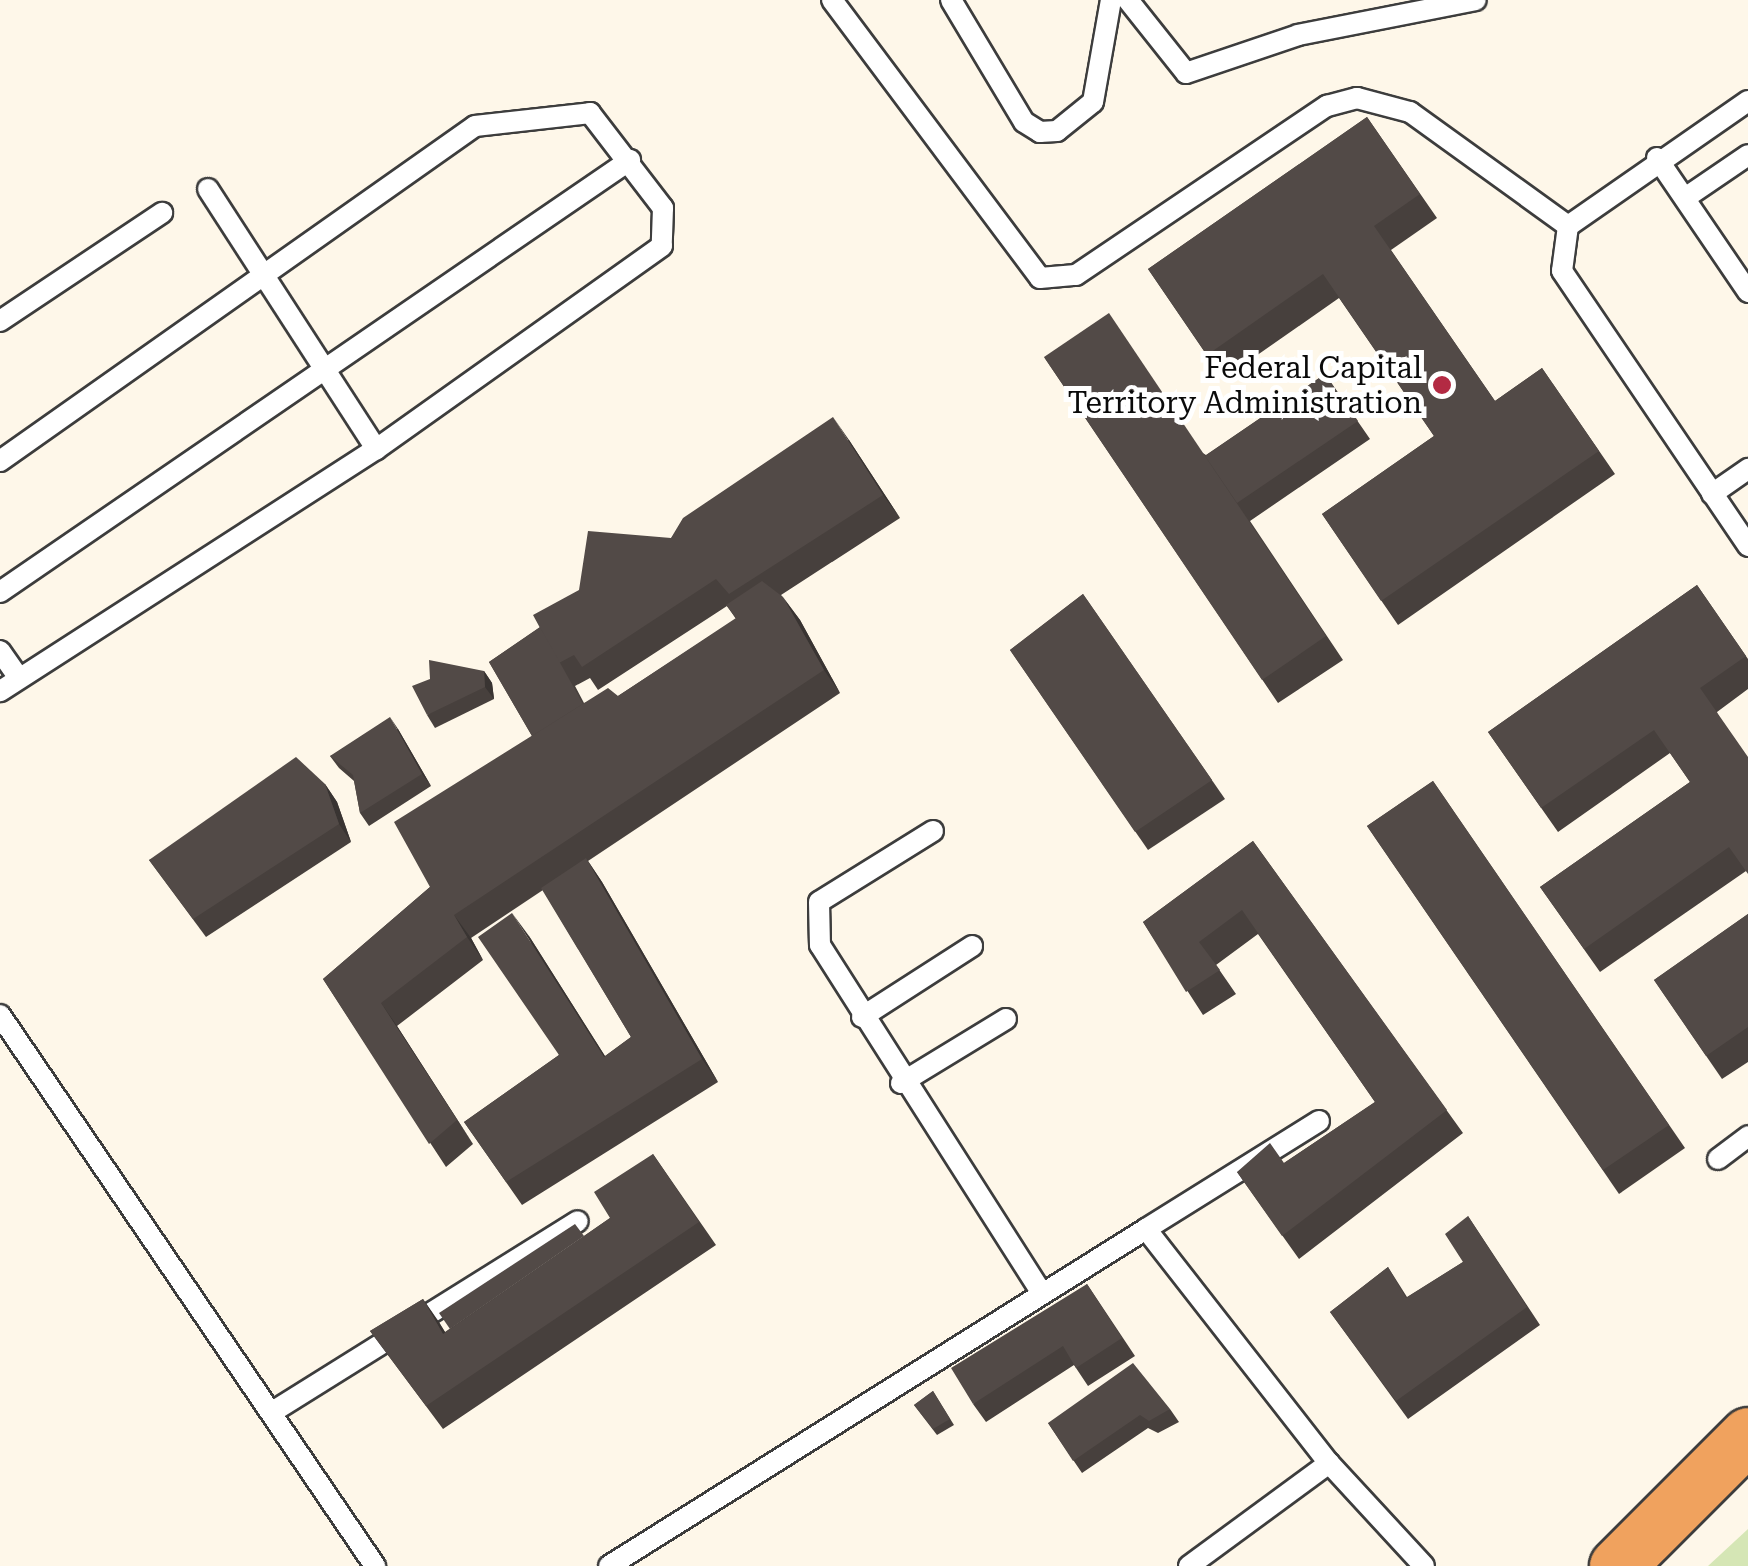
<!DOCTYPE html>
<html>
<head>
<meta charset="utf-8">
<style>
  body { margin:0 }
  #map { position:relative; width:1748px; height:1566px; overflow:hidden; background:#fef7e9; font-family:"Roboto Serif",serif }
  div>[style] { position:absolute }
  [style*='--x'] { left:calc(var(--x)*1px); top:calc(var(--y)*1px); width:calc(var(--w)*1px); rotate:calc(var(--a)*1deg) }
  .green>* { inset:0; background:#d5e6b5 }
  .roads { filter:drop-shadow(2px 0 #3d3d3d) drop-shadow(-2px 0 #3d3d3d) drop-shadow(0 2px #3d3d3d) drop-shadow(0 -2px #3d3d3d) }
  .service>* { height:20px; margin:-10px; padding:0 10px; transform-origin:10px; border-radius:10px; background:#fff }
  .trunk>* { height:55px; margin:-27.5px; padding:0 27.5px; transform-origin:27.5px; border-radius:27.5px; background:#f0a25e }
  .wall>* { inset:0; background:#47403d }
  .shaded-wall>* { inset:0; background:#393432 }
  .building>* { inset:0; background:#524a47 }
  .dots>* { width:28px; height:28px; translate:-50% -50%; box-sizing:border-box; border:5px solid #fff; border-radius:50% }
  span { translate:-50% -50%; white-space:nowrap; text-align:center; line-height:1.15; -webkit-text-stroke:10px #fff; paint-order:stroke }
  .poi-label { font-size:30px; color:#0a0a0a }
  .right { translate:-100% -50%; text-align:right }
</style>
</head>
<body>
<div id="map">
  <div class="green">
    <i style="clip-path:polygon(1748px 1529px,1748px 1566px,1708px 1566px)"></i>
  </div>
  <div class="roads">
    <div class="service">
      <i style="--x:832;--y:0;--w:347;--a:53.2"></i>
      <i style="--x:1040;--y:278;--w:36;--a:-5"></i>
      <i style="--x:1076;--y:275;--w:303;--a:-34"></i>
      <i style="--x:1327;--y:106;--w:31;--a:-15"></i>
      <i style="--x:1357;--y:98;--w:55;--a:14.8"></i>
      <i style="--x:1410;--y:112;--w:195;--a:35.8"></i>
      <i style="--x:951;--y:0;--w:142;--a:59.1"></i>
      <i style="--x:1024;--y:122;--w:19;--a:32"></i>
      <i style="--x:1040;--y:132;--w:17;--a:-3"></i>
      <i style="--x:1057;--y:131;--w:46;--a:-38.9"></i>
      <i style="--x:1093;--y:102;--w:104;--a:-80"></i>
      <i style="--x:1128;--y:0;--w:93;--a:51.5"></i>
      <i style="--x:1186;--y:73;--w:118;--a:-18.7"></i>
      <i style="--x:1298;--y:35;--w:181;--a:-11.1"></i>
      <i style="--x:1748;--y:101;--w:219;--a:145.2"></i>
      <i style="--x:1568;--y:226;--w:45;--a:97.6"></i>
      <i style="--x:1562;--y:271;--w:332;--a:55.9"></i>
      <i style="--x:1657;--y:158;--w:162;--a:55.8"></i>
      <i style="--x:208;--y:189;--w:310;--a:57.1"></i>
      <i style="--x:1685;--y:198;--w:76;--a:-34.3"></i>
      <i style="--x:0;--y:321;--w:195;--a:-33.7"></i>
      <i style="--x:0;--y:461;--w:581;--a:-35.19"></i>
      <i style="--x:475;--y:126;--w:116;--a:-6.4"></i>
      <i style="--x:590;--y:113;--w:120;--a:52.5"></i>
      <i style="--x:663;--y:208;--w:38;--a:92"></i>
      <i style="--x:662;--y:246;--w:351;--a:144.6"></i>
      <i style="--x:376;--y:449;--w:447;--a:147.2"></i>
      <i style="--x:1712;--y:494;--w:44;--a:-34.8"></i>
      <i style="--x:0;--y:592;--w:764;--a:-34.44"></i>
      <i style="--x:0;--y:651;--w:33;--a:55"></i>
      <i style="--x:933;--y:831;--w:134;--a:148.1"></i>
      <i style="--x:819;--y:902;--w:43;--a:88.7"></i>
      <i style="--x:820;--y:945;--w:409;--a:57.5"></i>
      <i style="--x:0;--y:1015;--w:667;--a:55.76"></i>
      <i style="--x:862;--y:1017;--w:131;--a:-32.8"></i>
      <i style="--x:901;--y:1083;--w:123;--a:-31.4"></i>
      <i style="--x:1319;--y:1121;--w:204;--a:148"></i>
      <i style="--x:1146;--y:1229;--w:297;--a:52"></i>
      <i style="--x:1329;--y:1463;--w:140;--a:47.3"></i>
      <i style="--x:1718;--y:1159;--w:38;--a:-37"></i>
      <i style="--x:274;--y:1411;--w:358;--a:-32"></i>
      <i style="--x:609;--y:1566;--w:634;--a:-32.11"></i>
      <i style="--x:1189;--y:1566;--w:174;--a:-36.3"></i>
    </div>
    <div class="trunk">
      <i style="--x:1617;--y:1566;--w:185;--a:-45"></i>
    </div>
  </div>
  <div class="wall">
    <i style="clip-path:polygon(1367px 117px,1437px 218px,1391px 250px,1495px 401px,1542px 368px,1615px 474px,1398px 625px,1322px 514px,1434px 436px,1339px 298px,1223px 379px,1148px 269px)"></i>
    <i style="clip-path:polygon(1044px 357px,1206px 455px,1325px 374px,1370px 439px,1250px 521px,1343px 660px,1278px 703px)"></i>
    <i style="clip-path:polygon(evenodd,849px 440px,900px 518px,781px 595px,800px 620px,840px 693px,588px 861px,602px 882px,718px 1082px,522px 1205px,464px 1122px,559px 1055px,529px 936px,605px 1056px,631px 1037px,543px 890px,471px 938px,483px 960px,397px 1026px,473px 1144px,446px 1167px,323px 979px,430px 887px,532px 736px,489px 662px,671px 538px,849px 440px,727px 606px,736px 619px,618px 696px,584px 703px,575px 686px,590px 678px,598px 690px,727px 606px)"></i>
    <i style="clip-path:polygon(1697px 585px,1748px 659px,1748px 689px,1717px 712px,1746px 871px,1600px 972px,1540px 887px,1690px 782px,1670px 753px,1558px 832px,1488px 732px)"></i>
    <i style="clip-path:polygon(1083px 594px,1225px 799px,1148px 850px,1010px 650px)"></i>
    <i style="clip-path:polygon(484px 671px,492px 683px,494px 699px,435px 728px,427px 715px)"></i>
    <i style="clip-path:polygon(398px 729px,431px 786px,369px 826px,360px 813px,354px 781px,339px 768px,330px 756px)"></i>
    <i style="clip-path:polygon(1433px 781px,1685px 1148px,1619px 1194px,1367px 826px)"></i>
    <i style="clip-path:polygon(325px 784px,337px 802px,351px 842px,206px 937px,149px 860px)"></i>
    <i style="clip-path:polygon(1253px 841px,1463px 1133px,1299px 1259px,1237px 1172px,1284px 1163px,1375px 1102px,1258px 934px,1216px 965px,1236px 994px,1203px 1015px,1143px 922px)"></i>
    <i style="clip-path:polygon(1748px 914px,1748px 1062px,1722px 1079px,1654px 980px)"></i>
    <i style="clip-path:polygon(653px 1154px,716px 1245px,443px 1429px,370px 1331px,423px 1299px,445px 1332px,610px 1218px)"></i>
    <i style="clip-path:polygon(1468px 1216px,1540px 1325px,1408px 1419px,1330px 1312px,1388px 1267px,1407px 1297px,1463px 1262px)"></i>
    <i style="clip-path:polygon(1087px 1284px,1135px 1356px,1088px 1386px,1074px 1365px,986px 1422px,973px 1404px)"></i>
    <i style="clip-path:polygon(933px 1391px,954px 1425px,937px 1435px,914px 1405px)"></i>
    <i style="clip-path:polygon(1170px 1409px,1179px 1422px,1158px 1433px,1148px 1428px,1082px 1473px,1048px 1423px)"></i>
  </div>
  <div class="shaded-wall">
    <i style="clip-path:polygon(833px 417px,849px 440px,900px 518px,883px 495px)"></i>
    <i style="clip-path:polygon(783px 597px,800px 620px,840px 693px,824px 670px)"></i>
    <i style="clip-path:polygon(484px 671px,492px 683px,494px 699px,485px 687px)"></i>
    <i style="clip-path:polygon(390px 717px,398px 729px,431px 786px,422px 774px)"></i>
    <i style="clip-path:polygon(325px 784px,337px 802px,351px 842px,339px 824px)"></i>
    <i style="clip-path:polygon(586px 858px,602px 882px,718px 1082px,702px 1059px)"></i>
    <i style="clip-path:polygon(512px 913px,529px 936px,620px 1080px,604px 1057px)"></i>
    <i style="clip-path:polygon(454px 915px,471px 938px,483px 960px,467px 937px)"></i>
    <i style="clip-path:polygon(381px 1003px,397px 1026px,473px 1144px,457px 1120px)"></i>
    <i style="clip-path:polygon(423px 1299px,439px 1322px,460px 1357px,443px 1334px)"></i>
  </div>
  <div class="building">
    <i style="clip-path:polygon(1367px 117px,1420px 194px,1374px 226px,1495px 401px,1542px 368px,1599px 451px,1381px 601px,1322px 514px,1434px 436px,1323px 274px,1207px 355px,1148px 269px)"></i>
    <i style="clip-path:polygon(1109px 313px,1326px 636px,1262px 680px,1044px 357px)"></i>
    <i style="clip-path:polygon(1325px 374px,1358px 421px,1237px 503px,1205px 456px)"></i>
    <i style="clip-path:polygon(833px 417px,883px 495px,729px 594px,716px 579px,582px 667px,574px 655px,559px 663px,533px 615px,579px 590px,588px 531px,671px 538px,683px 518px)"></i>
    <i style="clip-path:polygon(762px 581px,783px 597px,824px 670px,454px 915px,467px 937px,381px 1003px,457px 1120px,429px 1144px,323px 979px,430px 887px,394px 822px,608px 688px,618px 696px,736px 618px,726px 605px)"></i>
    <i style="clip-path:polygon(1697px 585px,1746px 656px,1700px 688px,1748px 757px,1748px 874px,1729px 847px,1584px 949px,1540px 887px,1690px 782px,1654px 730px,1541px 808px,1488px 732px)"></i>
    <i style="clip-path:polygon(1083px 594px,1212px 780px,1135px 832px,1010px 650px)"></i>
    <i style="clip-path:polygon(540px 627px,583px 704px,532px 736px,489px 662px)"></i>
    <i style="clip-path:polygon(429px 660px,484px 671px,485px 687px,427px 715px,412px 686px,430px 679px)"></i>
    <i style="clip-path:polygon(390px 717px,422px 774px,360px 813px,353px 775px,330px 756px)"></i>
    <i style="clip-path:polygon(296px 757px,325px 784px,339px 824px,193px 919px,149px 860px)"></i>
    <i style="clip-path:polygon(1433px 781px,1669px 1125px,1603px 1170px,1367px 826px)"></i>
    <i style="clip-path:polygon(1253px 841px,1447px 1110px,1282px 1236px,1237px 1172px,1270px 1143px,1284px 1163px,1375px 1102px,1242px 910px,1199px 942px,1220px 970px,1186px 992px,1143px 922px)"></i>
    <i style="clip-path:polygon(586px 858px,702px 1059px,506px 1182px,464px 1122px,559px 1055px,478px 937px,512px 913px,604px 1057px,631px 1037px,541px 888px)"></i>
    <i style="clip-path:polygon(1748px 914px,1748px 1027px,1706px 1056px,1654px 980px)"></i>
    <i style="clip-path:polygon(653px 1154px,699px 1222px,426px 1406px,370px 1331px,423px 1299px,443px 1334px,610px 1218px,594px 1192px)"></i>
    <i style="clip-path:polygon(1468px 1216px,1527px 1307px,1396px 1401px,1330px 1312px,1388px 1267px,1406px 1298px,1463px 1262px,1445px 1234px)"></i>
    <i style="clip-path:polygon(575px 1224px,584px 1236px,450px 1329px,439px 1313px)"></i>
    <i style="clip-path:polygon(1087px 1284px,1122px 1338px,1076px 1368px,1063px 1346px,973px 1404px,951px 1368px)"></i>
    <i style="clip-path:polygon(1133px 1363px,1170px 1409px,1149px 1421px,1140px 1415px,1073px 1461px,1048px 1423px)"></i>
    <i style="clip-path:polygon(933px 1391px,950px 1419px,933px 1429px,914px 1405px)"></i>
  </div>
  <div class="dots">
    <i style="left:1442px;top:385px;background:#b32a43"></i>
  </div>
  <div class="poi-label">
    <span class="right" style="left:1422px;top:385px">Federal Capital<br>Territory Administration</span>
  </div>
</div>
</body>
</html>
